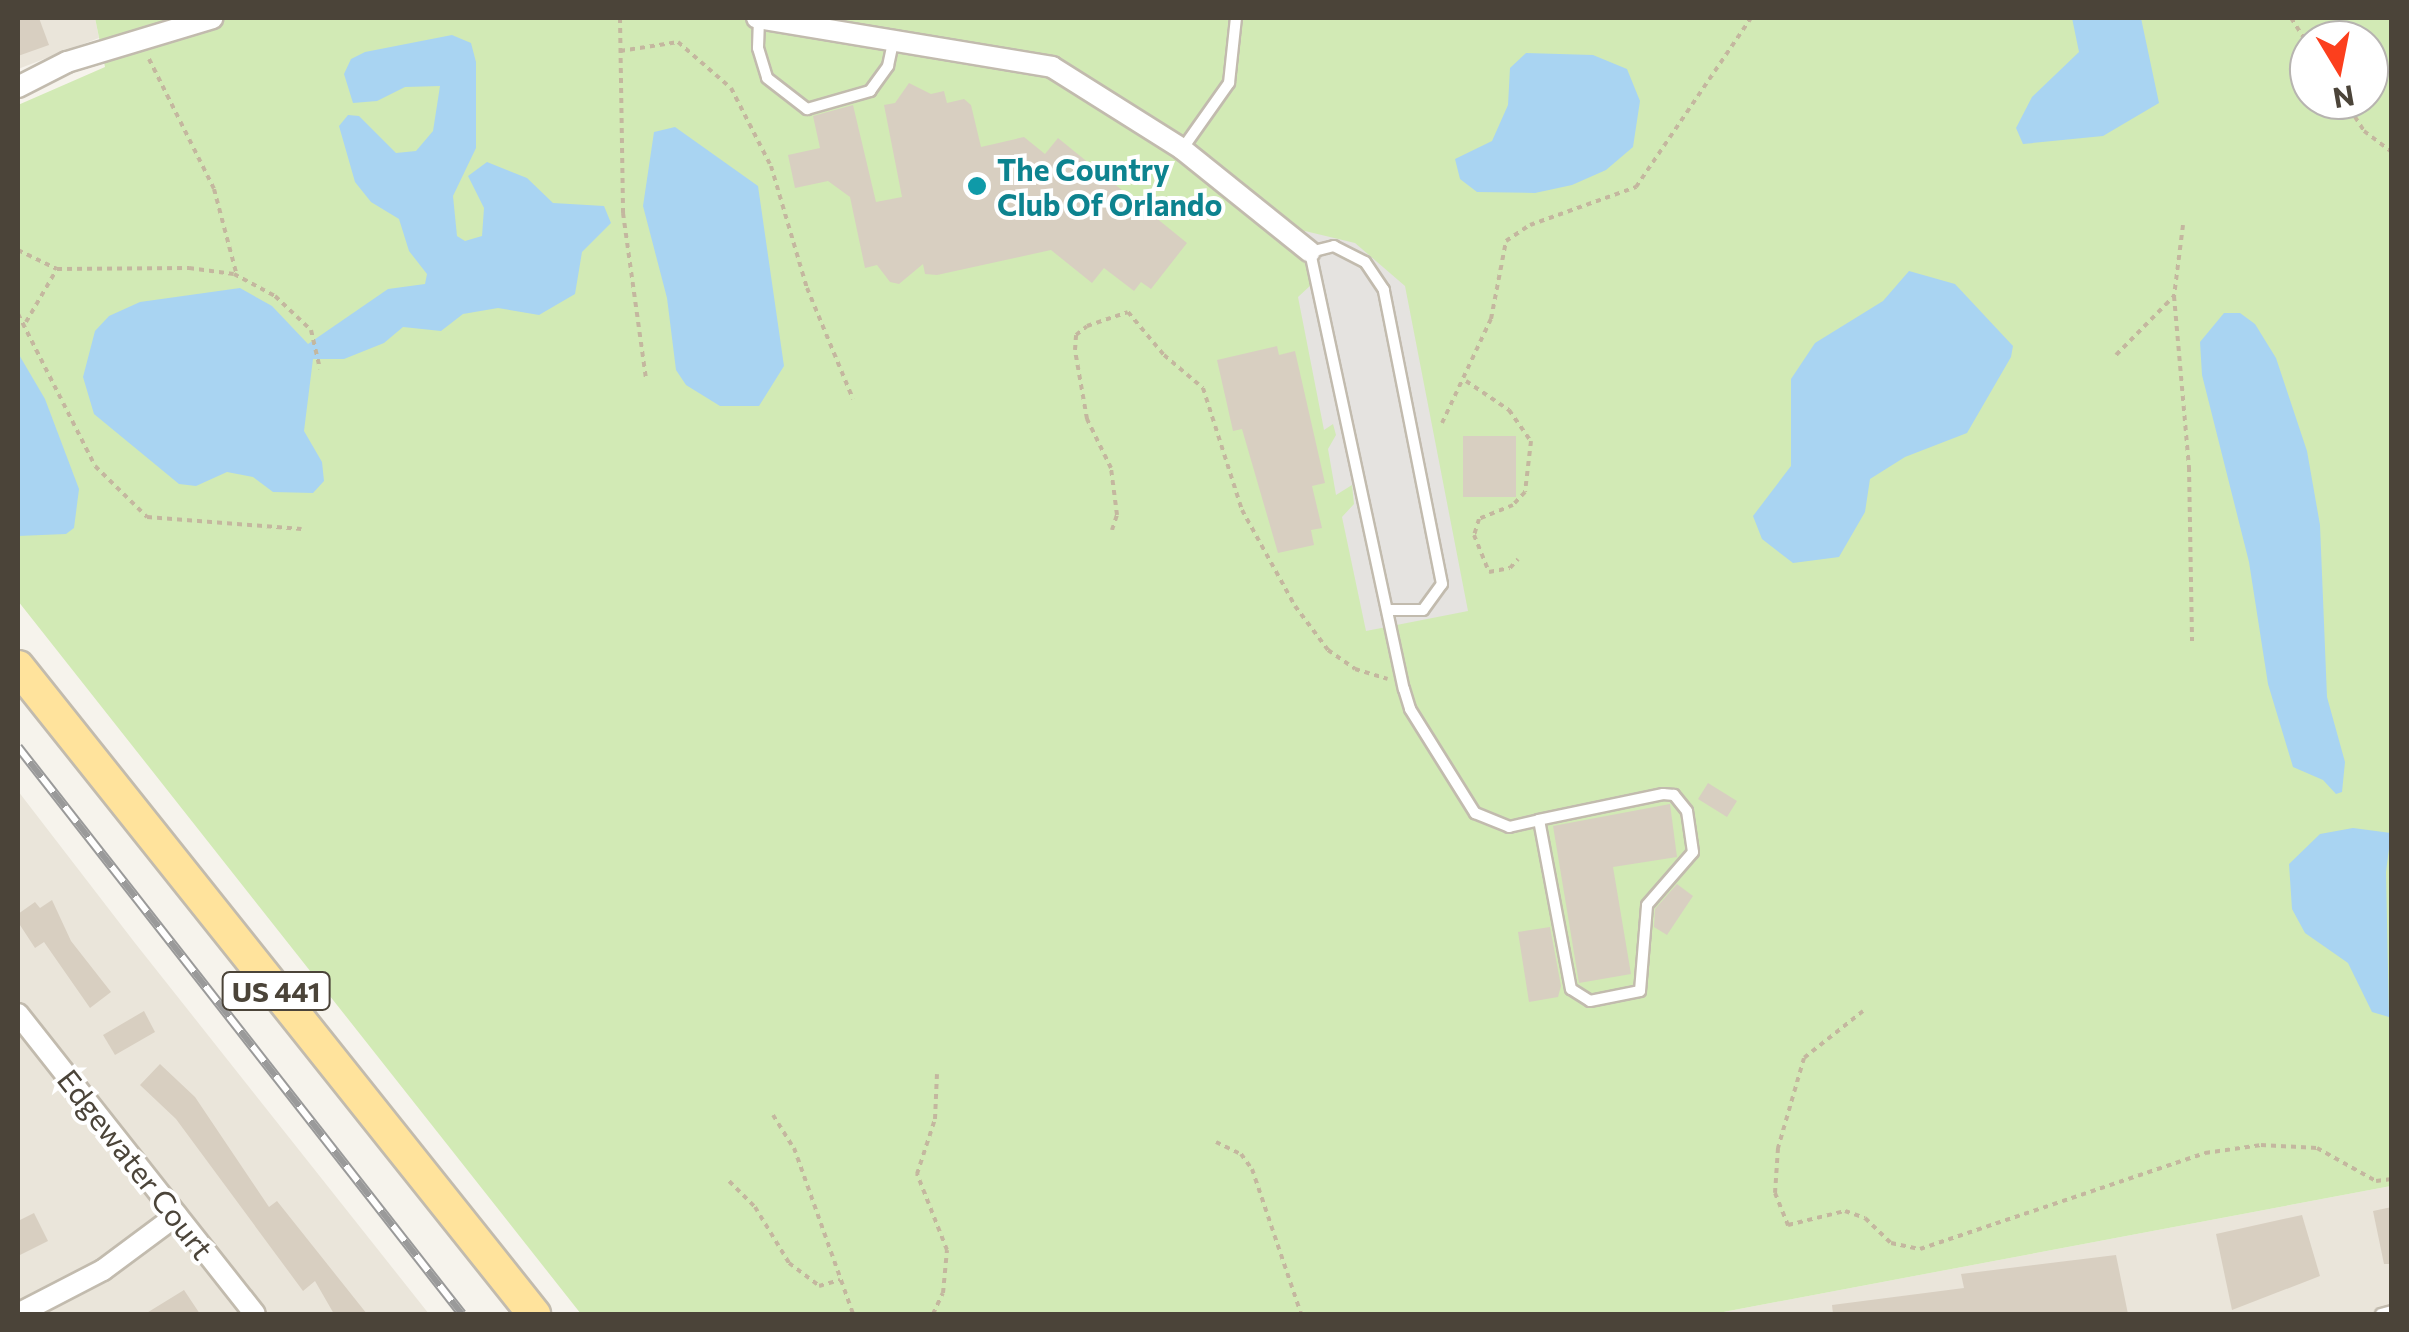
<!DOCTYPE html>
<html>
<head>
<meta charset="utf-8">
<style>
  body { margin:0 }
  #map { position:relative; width:2409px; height:1332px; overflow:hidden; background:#f6f3ec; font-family:Commissioner,sans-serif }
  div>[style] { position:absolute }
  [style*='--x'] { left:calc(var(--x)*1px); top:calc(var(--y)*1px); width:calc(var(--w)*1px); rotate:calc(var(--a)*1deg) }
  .residential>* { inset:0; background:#eae5da }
  .green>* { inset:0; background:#d2eab5 }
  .parking>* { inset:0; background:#e5e3e0 }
  .water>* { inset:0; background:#a9d4f2 }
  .building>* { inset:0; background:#d8cfc1 }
  .path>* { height:4px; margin-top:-2px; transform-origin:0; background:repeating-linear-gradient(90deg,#c4b79f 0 5px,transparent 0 10px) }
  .roads { filter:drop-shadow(2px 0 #c2bbae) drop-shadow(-2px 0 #c2bbae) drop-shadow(0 2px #c2bbae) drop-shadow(0 -2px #c2bbae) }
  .lane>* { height:10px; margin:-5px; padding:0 5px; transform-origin:5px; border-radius:5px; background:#fff }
  .street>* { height:20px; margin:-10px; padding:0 10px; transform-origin:10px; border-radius:10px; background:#fff }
  .primary>* { height:32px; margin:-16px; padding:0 16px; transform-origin:16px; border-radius:16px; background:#ffe39c }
  .rail>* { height:10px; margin-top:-5px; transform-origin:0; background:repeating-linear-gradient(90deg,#fff 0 19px,#9a9a9a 0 38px); box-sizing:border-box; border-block:2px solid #9a9a9a }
  .dots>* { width:28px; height:28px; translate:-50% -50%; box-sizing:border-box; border:5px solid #fff; border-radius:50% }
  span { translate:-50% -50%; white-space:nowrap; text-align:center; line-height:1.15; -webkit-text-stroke:8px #fff; paint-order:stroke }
  .shield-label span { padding:2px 8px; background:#fff; border:2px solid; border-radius:8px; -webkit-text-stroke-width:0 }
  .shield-label { font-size:28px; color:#4b4439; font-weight:700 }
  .culture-label { font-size:30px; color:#0d838f; font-weight:700 }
  .left { translate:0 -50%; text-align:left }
  .street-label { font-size:30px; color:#4b4439 }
  .frame { position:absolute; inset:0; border:20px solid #4b4439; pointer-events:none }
  .north { position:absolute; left:2289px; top:20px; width:100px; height:100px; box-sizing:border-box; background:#fff; border:2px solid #b7b4b0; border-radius:50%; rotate:170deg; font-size:28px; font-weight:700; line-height:40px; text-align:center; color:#4b4439 }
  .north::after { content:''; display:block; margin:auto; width:35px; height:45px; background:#fc3f1d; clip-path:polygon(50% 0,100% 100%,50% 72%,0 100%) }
</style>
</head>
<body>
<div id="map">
  <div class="residential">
    <i style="clip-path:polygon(18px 18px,95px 18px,99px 38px,18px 69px)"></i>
    <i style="clip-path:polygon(18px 791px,135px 943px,429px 1314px,18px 1314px)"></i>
    <i style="clip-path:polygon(2391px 1186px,2391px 1314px,1713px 1314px)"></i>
  </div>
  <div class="green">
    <i style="clip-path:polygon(evenodd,95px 18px,2391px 18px,2391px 1186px,1713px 1314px,581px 1314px,18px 601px,18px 105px,105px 67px,95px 18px,2309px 40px,2369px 40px,2369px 100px,2309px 100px,2309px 40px)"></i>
  </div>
  <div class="parking">
    <i style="clip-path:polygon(1305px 231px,1355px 243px,1405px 286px,1468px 611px,1366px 631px,1342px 517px,1354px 504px,1352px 485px,1336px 495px,1328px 449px,1336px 435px,1333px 424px,1324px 430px,1298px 297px,1311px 285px,1307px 265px,1297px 255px)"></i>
  </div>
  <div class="water">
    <i style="clip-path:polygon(2072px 18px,2141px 18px,2159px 103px,2103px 136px,2023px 144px,2016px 128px,2032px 97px,2079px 52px)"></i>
    <i style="clip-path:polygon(452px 35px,471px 43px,476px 62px,476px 148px,453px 196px,457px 236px,465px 241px,482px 236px,484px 208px,468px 176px,487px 162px,527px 178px,553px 203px,604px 206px,611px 223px,582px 252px,575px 294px,539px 315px,498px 308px,463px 314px,441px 331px,403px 327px,384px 343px,344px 359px,313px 359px,304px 431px,322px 462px,324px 481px,313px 493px,273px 492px,253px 477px,227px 472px,196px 486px,179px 484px,94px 414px,83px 377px,95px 331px,109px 316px,140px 302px,240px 288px,272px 306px,308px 344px,388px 289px,425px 284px,427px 274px,409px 251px,399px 219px,371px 202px,355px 182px,339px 126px,348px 115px,359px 116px,396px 153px,416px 151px,433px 131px,440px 86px,405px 87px,377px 101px,353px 103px,344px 74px,351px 59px,365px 52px)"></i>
    <i style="clip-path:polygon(1526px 53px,1593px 55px,1627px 69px,1640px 101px,1633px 147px,1606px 170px,1572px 185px,1535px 193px,1477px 192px,1460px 179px,1455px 159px,1492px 141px,1508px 105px,1510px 68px)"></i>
    <i style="clip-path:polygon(675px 127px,758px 186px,784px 366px,759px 406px,720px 406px,686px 385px,676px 370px,667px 298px,643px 206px,654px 132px)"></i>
    <i style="clip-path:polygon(1909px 271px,1955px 284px,2013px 346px,2011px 357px,1967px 433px,1905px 457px,1870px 479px,1865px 512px,1839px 557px,1793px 563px,1762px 539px,1753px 516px,1791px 466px,1791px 379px,1815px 343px,1883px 301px)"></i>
    <i style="clip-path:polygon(2224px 313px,2240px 313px,2255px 324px,2276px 358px,2307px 451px,2320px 525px,2327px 697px,2345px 762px,2342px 792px,2336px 794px,2323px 780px,2293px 767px,2268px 684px,2249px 562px,2202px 375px,2200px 342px)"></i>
    <i style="clip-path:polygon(18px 353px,45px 399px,79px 489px,74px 528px,66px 534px,18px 536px)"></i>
    <i style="clip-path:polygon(2353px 828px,2391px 833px,2386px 872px,2389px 1017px,2372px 1012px,2348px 963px,2305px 933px,2292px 909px,2289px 864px,2320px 834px)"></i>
  </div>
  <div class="building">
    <i style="clip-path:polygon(18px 18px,39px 18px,49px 45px,18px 56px)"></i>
    <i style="clip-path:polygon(909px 83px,931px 94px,944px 91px,947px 103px,964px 99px,971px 105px,981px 147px,1024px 137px,1045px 154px,1058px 138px,1187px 243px,1151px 289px,1141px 282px,1134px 291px,1104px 268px,1092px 283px,1051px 250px,937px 275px,925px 274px,923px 264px,899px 284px,890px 282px,877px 265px,865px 268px,850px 197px,828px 181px,795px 188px,788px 155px,820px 148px,813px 116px,853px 105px,876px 202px,902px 197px,884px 105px,895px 103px)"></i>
    <i style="clip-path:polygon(1277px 346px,1279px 355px,1295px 351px,1325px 483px,1312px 486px,1322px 528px,1311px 530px,1314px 545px,1278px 553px,1242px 429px,1233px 431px,1217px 360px)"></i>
    <i style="clip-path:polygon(1463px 436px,1516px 436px,1516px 497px,1463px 497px)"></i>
    <i style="clip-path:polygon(1708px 783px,1737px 801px,1727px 817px,1698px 799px)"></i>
    <i style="clip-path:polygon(1670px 804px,1677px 857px,1613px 867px,1631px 974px,1579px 983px,1553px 826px)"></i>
    <i style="clip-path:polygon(1677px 884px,1693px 896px,1667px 935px,1654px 927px,1655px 909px)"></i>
    <i style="clip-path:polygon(52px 900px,71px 941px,111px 992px,90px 1008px,44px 942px,35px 948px,18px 922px,18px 914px,35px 902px,40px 908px)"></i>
    <i style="clip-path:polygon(1550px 927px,1561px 986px,1558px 997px,1529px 1002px,1518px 932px)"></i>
    <i style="clip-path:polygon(144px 1011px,155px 1032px,115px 1055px,103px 1035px)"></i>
    <i style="clip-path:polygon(160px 1064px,195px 1097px,269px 1207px,277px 1201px,367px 1314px,334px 1314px,315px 1281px,303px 1291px,176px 1119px,140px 1085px)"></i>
    <i style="clip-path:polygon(2392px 1207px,2392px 1264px,2384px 1264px,2373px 1211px)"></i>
    <i style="clip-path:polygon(34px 1213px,48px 1241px,18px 1256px,18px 1221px)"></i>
    <i style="clip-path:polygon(2302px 1215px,2320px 1276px,2232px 1310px,2216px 1234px)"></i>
    <i style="clip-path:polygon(2116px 1255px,2128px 1314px,1833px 1314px,1832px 1305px,1964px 1288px,1961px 1274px)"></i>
    <i style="clip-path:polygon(184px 1290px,200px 1314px,145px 1314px)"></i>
  </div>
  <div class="path">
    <i style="--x:620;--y:18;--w:195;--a:89.1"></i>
    <i style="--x:623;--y:213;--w:168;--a:82.1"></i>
    <i style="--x:2291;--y:18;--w:33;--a:57"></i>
    <i style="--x:620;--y:51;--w:59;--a:-8.8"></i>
    <i style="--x:678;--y:42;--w:70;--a:41"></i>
    <i style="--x:731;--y:88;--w:88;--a:62.9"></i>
    <i style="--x:771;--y:166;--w:127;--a:73.6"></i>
    <i style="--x:807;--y:288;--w:120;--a:67.5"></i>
    <i style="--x:149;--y:59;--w:145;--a:63.4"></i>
    <i style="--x:214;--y:189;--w:90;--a:75.2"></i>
    <i style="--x:2344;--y:100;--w:37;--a:57"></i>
    <i style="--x:2364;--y:131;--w:35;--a:37"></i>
    <i style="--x:2183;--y:225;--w:72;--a:97.2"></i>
    <i style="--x:2174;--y:296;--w:172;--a:85"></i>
    <i style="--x:2189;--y:467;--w:174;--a:89"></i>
    <i style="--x:18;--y:250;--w:43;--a:26"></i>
    <i style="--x:18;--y:314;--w:170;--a:63.1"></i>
    <i style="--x:95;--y:466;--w:73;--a:44.4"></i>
    <i style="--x:147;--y:517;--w:155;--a:4.4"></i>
    <i style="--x:26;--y:322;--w:61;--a:-59.7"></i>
    <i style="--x:57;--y:269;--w:132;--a:-0.4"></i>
    <i style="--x:189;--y:268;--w:45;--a:7.6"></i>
    <i style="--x:234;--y:274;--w:47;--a:28.2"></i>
    <i style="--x:275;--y:296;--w:50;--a:43.4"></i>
    <i style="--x:311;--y:330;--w:40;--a:77"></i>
    <i style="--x:2116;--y:355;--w:83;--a:-45.5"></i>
    <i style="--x:1466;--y:381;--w:52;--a:34"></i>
    <i style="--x:1509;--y:410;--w:38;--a:55"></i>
    <i style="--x:1531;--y:441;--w:51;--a:96.7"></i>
    <i style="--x:1525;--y:492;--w:18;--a:133"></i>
    <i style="--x:1513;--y:505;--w:37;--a:158"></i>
    <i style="--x:1479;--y:519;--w:17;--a:107"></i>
    <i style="--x:1474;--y:535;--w:40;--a:68"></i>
    <i style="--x:1489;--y:572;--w:21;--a:-11"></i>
    <i style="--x:1510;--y:568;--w:12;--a:-48"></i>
    <i style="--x:1442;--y:423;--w:115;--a:-64.8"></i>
    <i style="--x:1491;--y:319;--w:79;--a:-79.1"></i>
    <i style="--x:1506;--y:241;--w:29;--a:-34"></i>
    <i style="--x:1530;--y:225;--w:113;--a:-19.7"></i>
    <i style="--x:1636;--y:187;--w:204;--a:-55.8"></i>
    <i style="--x:1112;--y:530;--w:16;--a:-72"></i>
    <i style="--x:1117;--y:515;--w:47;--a:-97.3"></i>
    <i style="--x:1111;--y:468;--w:55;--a:-116.1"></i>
    <i style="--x:1087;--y:419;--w:70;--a:-99.9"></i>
    <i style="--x:1075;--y:350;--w:15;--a:-86"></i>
    <i style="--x:1076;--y:335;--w:14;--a:-39"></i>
    <i style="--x:1087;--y:326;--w:43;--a:-18.9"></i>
    <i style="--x:1128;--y:312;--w:56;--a:50.1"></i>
    <i style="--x:1164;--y:355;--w:51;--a:40.2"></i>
    <i style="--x:1203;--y:388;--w:128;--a:72.3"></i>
    <i style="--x:1242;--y:510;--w:110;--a:61.1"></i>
    <i style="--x:1295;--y:606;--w:55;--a:53.1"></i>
    <i style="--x:1328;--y:650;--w:33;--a:35"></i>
    <i style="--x:1355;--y:669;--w:34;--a:17"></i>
    <i style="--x:1863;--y:1011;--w:75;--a:141.5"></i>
    <i style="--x:1804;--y:1058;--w:94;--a:106.1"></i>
    <i style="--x:1778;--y:1148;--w:45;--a:93.8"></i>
    <i style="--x:1775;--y:1193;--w:35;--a:68"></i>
    <i style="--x:1788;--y:1225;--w:59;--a:-13.8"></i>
    <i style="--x:1845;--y:1211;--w:21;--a:19"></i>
    <i style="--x:1865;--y:1218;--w:36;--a:44"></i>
    <i style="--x:1891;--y:1243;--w:30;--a:12"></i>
    <i style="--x:1920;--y:1249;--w:301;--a:-18.6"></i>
    <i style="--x:2205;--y:1153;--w:57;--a:-8.1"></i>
    <i style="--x:2261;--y:1145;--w:56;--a:3.1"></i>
    <i style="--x:2317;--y:1148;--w:68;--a:29.2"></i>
    <i style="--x:2376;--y:1181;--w:16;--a:-7"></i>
    <i style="--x:773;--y:1115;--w:39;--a:58"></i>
    <i style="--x:794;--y:1148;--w:176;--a:70.4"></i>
    <i style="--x:1216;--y:1142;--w:28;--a:26"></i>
    <i style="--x:1241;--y:1154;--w:19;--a:54"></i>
    <i style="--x:1252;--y:1169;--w:153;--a:71.3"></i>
    <i style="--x:729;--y:1181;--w:37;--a:45"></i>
    <i style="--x:755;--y:1207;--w:66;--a:58.7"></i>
    <i style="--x:789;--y:1263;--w:38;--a:37"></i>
    <i style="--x:819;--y:1286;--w:22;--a:-16"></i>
    <i style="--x:933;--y:1314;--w:23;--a:-65"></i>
    <i style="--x:943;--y:1293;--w:43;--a:-84.7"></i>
    <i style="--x:947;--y:1250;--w:82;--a:-111.5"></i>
    <i style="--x:917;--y:1174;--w:58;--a:-71.9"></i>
    <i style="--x:935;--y:1119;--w:45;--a:-87.5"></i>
  </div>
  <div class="roads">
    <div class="lane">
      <i style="--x:759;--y:19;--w:29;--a:92"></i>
      <i style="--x:758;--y:48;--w:31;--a:73"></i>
      <i style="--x:767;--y:78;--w:51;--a:37.8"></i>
      <i style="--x:807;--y:109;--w:66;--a:-15.9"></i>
      <i style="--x:870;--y:91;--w:31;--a:-54"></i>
      <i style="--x:888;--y:66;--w:29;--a:-78"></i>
      <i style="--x:1183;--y:148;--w:80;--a:-54.7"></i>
      <i style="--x:1229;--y:83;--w:65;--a:-83.9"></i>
      <i style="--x:1388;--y:610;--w:35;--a:0"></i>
      <i style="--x:1423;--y:610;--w:32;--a:-54"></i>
      <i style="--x:1442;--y:584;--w:300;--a:-101.2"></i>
      <i style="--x:1384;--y:290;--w:34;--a:-124"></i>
      <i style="--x:1365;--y:262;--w:35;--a:-153"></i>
      <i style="--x:1334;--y:246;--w:25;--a:166"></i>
      <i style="--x:1310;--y:252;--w:447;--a:77.9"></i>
      <i style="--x:1404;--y:689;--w:21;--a:73"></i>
      <i style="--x:1410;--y:709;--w:123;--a:58"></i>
      <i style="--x:1475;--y:813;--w:37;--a:22"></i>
      <i style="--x:1509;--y:827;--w:31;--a:-13"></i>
      <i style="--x:1539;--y:820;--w:172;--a:79.3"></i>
      <i style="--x:1571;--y:989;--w:22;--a:32"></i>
      <i style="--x:1590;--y:1001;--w:51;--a:-11.3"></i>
      <i style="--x:1640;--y:991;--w:86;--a:-85.3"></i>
      <i style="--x:1647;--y:905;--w:70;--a:-49"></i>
      <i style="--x:1693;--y:852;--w:41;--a:-98.3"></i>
      <i style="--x:1687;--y:811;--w:21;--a:-129"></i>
      <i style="--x:1674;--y:795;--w:11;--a:-175"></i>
      <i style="--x:1663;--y:794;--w:127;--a:168.2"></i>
      <i style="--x:2381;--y:1314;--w:11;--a:-15"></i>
    </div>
    <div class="street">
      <i style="--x:757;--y:18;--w:299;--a:9.4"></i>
      <i style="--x:1052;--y:67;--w:154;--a:32.2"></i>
      <i style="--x:1182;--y:149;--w:164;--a:38.8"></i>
      <i style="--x:18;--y:87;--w:55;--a:-27"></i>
      <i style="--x:67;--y:62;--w:152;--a:-16.8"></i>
      <i style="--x:18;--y:1014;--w:382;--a:51.7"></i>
      <i style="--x:18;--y:1314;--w:96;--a:-27.4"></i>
      <i style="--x:103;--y:1270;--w:92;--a:-36.6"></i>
    </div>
    <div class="primary">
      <i style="--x:18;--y:667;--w:828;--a:51.43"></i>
    </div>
  </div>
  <div class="rail">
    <i style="--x:18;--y:747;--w:720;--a:51.94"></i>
  </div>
  <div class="dots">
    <i style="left:977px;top:186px;background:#0f9aa8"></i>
  </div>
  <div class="shield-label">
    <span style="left:276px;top:991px">US 441</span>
  </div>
  <div class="culture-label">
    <span class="left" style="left:997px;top:186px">The Country<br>Club Of Orlando</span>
  </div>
  <div class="street-label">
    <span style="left:136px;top:1164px;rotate:52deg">Edgewater Court</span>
  </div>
  <div class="frame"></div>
  <div class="north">N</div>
</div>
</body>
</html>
